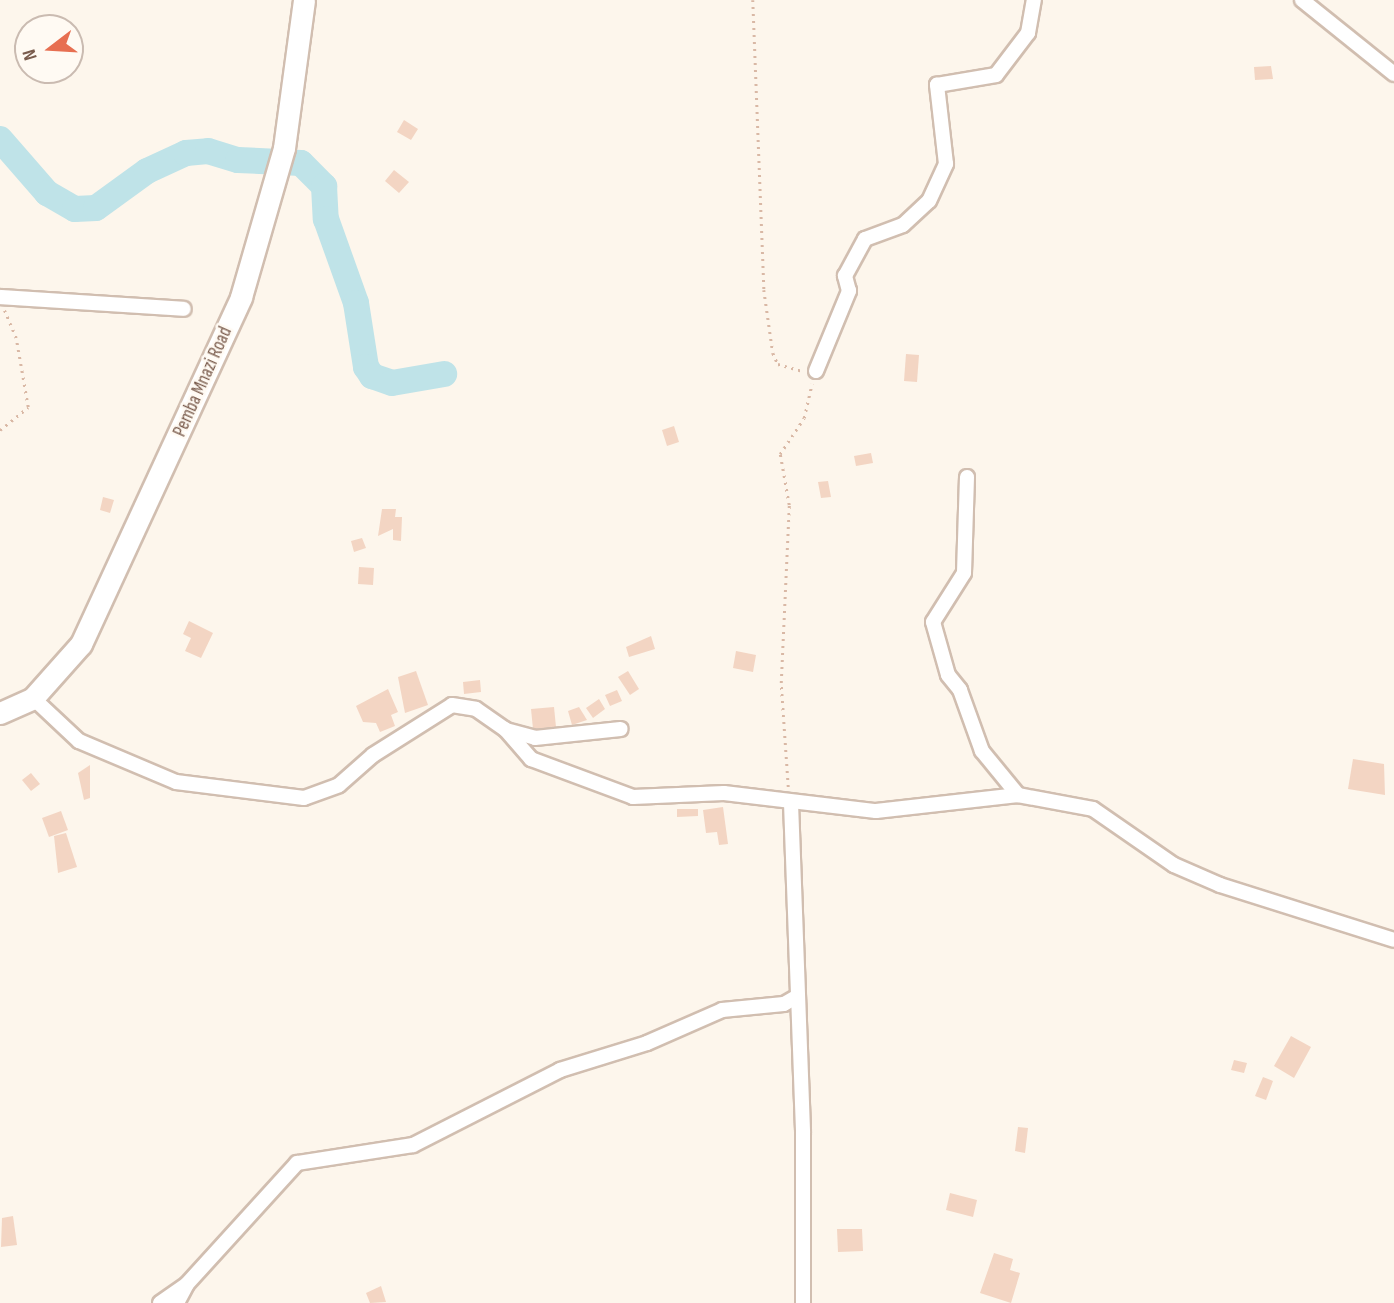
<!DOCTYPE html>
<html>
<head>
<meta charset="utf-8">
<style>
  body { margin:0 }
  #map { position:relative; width:1394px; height:1303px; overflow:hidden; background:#fdf6ec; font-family:"Sofia Sans Condensed",sans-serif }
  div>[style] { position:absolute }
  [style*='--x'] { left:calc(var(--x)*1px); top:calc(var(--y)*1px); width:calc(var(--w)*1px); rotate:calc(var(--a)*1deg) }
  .river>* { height:26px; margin:-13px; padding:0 13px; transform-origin:13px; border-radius:13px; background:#bfe3e8 }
  .building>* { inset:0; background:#f3d5c3 }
  .path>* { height:2.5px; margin-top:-1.25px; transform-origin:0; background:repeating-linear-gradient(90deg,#d9b8a5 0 2px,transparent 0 7px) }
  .roads { filter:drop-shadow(2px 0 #d1beb0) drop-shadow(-2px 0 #d1beb0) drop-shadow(0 2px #d1beb0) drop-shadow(0 -2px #d1beb0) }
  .street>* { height:14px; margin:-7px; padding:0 7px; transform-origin:7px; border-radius:7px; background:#fff }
  .secondary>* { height:21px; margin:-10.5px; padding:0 10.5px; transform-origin:10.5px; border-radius:10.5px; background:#fff }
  span { translate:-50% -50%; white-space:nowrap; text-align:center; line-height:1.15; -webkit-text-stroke:5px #fffaf3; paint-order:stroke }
  .street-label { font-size:19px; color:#7a5c4d }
  .north { position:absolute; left:14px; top:14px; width:70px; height:70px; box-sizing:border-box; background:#fffaf3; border:2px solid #cabbb1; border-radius:50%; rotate:253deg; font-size:19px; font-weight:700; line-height:28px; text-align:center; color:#7a5c4d }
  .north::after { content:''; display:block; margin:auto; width:24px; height:32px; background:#e76f51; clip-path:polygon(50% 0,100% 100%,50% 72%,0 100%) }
</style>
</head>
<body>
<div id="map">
  <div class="river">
    <i style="--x:0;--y:139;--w:72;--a:49"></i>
    <i style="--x:47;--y:193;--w:32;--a:30"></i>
    <i style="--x:75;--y:209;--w:21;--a:-3"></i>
    <i style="--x:96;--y:208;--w:63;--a:-36"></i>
    <i style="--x:147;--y:171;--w:43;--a:-24.8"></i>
    <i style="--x:186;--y:153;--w:22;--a:-5"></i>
    <i style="--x:208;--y:151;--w:31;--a:17"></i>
    <i style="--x:238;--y:160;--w:63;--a:2.7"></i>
    <i style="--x:301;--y:163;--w:33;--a:45"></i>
    <i style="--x:324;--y:186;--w:33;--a:87"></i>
    <i style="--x:326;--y:219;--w:89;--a:70.3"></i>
    <i style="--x:356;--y:303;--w:65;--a:81.1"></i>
    <i style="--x:366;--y:367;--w:11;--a:56"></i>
    <i style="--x:372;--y:376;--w:21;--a:19"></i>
    <i style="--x:392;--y:383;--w:53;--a:-9.8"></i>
  </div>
  <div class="building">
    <i style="clip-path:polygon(1271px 66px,1273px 79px,1255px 80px,1254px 67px)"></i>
    <i style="clip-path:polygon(404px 120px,418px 129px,411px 140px,397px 132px)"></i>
    <i style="clip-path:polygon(394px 170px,409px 182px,399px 193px,385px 181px)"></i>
    <i style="clip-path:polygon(906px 354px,919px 355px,917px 382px,904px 381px)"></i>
    <i style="clip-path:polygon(674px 426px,679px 442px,667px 446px,662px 430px)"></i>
    <i style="clip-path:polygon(871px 453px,873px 463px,856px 466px,854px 456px)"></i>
    <i style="clip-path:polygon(828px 481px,831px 497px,821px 498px,818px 482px)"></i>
    <i style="clip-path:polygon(103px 497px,114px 500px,110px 513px,100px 510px)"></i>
    <i style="clip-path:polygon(382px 509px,396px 509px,395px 517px,402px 517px,401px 541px,393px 540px,393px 529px,378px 536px)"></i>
    <i style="clip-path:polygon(362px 538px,366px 548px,354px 552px,351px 541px)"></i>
    <i style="clip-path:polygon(359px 567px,374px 568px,373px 585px,358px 584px)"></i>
    <i style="clip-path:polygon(189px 621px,213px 633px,201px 658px,185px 651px,191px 638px,183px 634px)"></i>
    <i style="clip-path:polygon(651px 636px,655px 649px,629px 657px,626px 647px)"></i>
    <i style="clip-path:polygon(736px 651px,756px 655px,753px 672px,733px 668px)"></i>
    <i style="clip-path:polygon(416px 671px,428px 705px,405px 713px,398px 677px)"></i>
    <i style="clip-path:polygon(628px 671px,639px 689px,630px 695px,618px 677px)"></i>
    <i style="clip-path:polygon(480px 680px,481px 692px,464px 694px,463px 682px)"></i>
    <i style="clip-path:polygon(388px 689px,398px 712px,391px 715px,395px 726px,380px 732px,376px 723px,363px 722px,356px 706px)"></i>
    <i style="clip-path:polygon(617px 690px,622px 701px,610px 706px,605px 695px)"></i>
    <i style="clip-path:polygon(599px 699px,605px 709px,593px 718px,586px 708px)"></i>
    <i style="clip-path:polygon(554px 707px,556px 727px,533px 729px,531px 709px)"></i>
    <i style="clip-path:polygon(579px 707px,587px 720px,572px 725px,568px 711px)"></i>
    <i style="clip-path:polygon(1353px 759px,1384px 764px,1385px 795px,1348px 789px)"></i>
    <i style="clip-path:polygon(90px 765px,90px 798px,84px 800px,78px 773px)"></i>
    <i style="clip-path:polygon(31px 773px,40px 784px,31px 791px,22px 780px)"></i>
    <i style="clip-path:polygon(723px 807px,728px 844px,719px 845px,717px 832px,706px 833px,703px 810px)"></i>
    <i style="clip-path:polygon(677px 809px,698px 809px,698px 816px,677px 817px)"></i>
    <i style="clip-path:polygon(61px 811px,68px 830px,49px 837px,42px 818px)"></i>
    <i style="clip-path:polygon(66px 833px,77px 867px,58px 873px,54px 836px)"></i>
    <i style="clip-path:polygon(1291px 1036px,1311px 1047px,1294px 1078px,1274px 1066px)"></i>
    <i style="clip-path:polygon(1234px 1060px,1247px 1063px,1244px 1073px,1231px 1070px)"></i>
    <i style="clip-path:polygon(1263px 1077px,1273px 1081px,1266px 1100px,1255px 1096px)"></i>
    <i style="clip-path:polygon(1018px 1127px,1028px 1128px,1025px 1153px,1015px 1151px)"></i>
    <i style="clip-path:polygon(950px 1193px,977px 1200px,973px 1217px,946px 1210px)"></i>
    <i style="clip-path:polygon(13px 1216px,17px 1245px,1px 1247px,2px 1218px)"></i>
    <i style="clip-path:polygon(837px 1229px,862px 1229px,863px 1251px,838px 1252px)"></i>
    <i style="clip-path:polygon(994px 1253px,1013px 1259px,1010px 1270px,1020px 1273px,1011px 1303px,980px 1293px)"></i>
    <i style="clip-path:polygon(381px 1286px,386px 1302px,370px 1303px,366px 1293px)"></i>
  </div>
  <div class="path">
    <i style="--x:753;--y:0;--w:290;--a:87.8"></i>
    <i style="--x:764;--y:290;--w:64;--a:81.9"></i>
    <i style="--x:773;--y:353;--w:12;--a:66"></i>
    <i style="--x:778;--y:364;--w:25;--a:16"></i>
    <i style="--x:0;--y:430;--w:36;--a:-39"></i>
    <i style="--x:28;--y:407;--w:70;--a:-99.9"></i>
    <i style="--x:16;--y:338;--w:30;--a:-113"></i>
    <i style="--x:788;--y:787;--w:104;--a:-93.9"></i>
    <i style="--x:781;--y:683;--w:178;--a:-87.4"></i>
    <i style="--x:789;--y:505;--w:52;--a:-100"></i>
    <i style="--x:780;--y:454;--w:43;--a:-56.3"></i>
    <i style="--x:804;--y:418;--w:35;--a:-77"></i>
  </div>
  <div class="roads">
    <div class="street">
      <i style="--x:1302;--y:0;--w:118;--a:38.8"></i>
      <i style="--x:0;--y:297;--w:184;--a:3.7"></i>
      <i style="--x:816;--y:371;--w:87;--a:-67.6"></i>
      <i style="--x:849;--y:291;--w:16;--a:-105"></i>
      <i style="--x:845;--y:276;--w:42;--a:-61.6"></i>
      <i style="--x:865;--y:239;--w:40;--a:-20.2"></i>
      <i style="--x:903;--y:225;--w:35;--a:-43"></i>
      <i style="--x:929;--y:201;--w:41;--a:-65.3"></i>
      <i style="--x:946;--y:164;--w:80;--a:-96.5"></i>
      <i style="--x:937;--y:85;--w:60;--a:-9.6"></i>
      <i style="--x:996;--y:75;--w:53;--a:-52.7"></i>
      <i style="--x:1028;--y:33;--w:34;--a:-80"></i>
      <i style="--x:967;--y:477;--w:96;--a:91.8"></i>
      <i style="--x:964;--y:573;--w:58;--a:122.3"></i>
      <i style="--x:933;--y:622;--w:55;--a:74.2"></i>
      <i style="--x:948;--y:675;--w:19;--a:51"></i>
      <i style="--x:960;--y:690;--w:65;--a:70.2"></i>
      <i style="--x:982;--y:751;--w:57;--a:50.7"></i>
      <i style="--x:33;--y:698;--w:63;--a:43.1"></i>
      <i style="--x:79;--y:741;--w:105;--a:22.9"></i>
      <i style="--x:176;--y:782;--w:129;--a:7.1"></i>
      <i style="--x:304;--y:798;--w:37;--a:-20"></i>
      <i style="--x:339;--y:785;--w:45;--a:-41.4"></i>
      <i style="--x:373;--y:755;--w:93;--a:-32.3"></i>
      <i style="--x:452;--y:705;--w:24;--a:9"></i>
      <i style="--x:476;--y:709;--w:35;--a:35"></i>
      <i style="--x:505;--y:729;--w:40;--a:49"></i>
      <i style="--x:531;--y:759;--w:109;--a:20.4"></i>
      <i style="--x:633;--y:797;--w:91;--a:-2.5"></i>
      <i style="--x:724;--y:793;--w:153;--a:6.8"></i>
      <i style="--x:876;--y:811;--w:143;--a:-6.4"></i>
      <i style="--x:1018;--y:795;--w:76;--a:10.6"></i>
      <i style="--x:1093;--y:809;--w:98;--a:34.7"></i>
      <i style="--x:1174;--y:865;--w:50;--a:23.5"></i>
      <i style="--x:1220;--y:885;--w:182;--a:17.5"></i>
      <i style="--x:506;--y:730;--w:30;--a:15"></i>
      <i style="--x:535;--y:738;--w:86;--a:-6"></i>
      <i style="--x:791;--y:803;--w:330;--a:87.9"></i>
      <i style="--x:803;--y:1133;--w:170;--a:90"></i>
      <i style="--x:160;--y:1303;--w:32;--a:-35"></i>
      <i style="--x:177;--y:1303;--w:21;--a:-62"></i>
      <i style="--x:187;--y:1284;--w:164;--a:-47.7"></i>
      <i style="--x:297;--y:1163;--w:117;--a:-8.8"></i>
      <i style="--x:413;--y:1145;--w:165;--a:-27"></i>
      <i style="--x:560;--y:1070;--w:91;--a:-17.2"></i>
      <i style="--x:647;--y:1043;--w:82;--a:-23.7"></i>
      <i style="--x:722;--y:1010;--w:62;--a:-5.5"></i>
      <i style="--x:784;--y:1004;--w:16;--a:-30"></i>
    </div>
    <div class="secondary">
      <i style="--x:0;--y:713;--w:36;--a:-24"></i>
      <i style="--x:33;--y:698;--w:72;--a:-48.4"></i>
      <i style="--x:81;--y:644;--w:382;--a:-65.2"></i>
      <i style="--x:241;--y:297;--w:155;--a:-73.9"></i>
      <i style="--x:284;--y:148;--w:149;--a:-82.3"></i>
    </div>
  </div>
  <div class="street-label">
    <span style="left:203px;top:382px;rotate:-66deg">Pemba Mnazi Road</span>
  </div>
  <div class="north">N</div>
</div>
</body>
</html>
